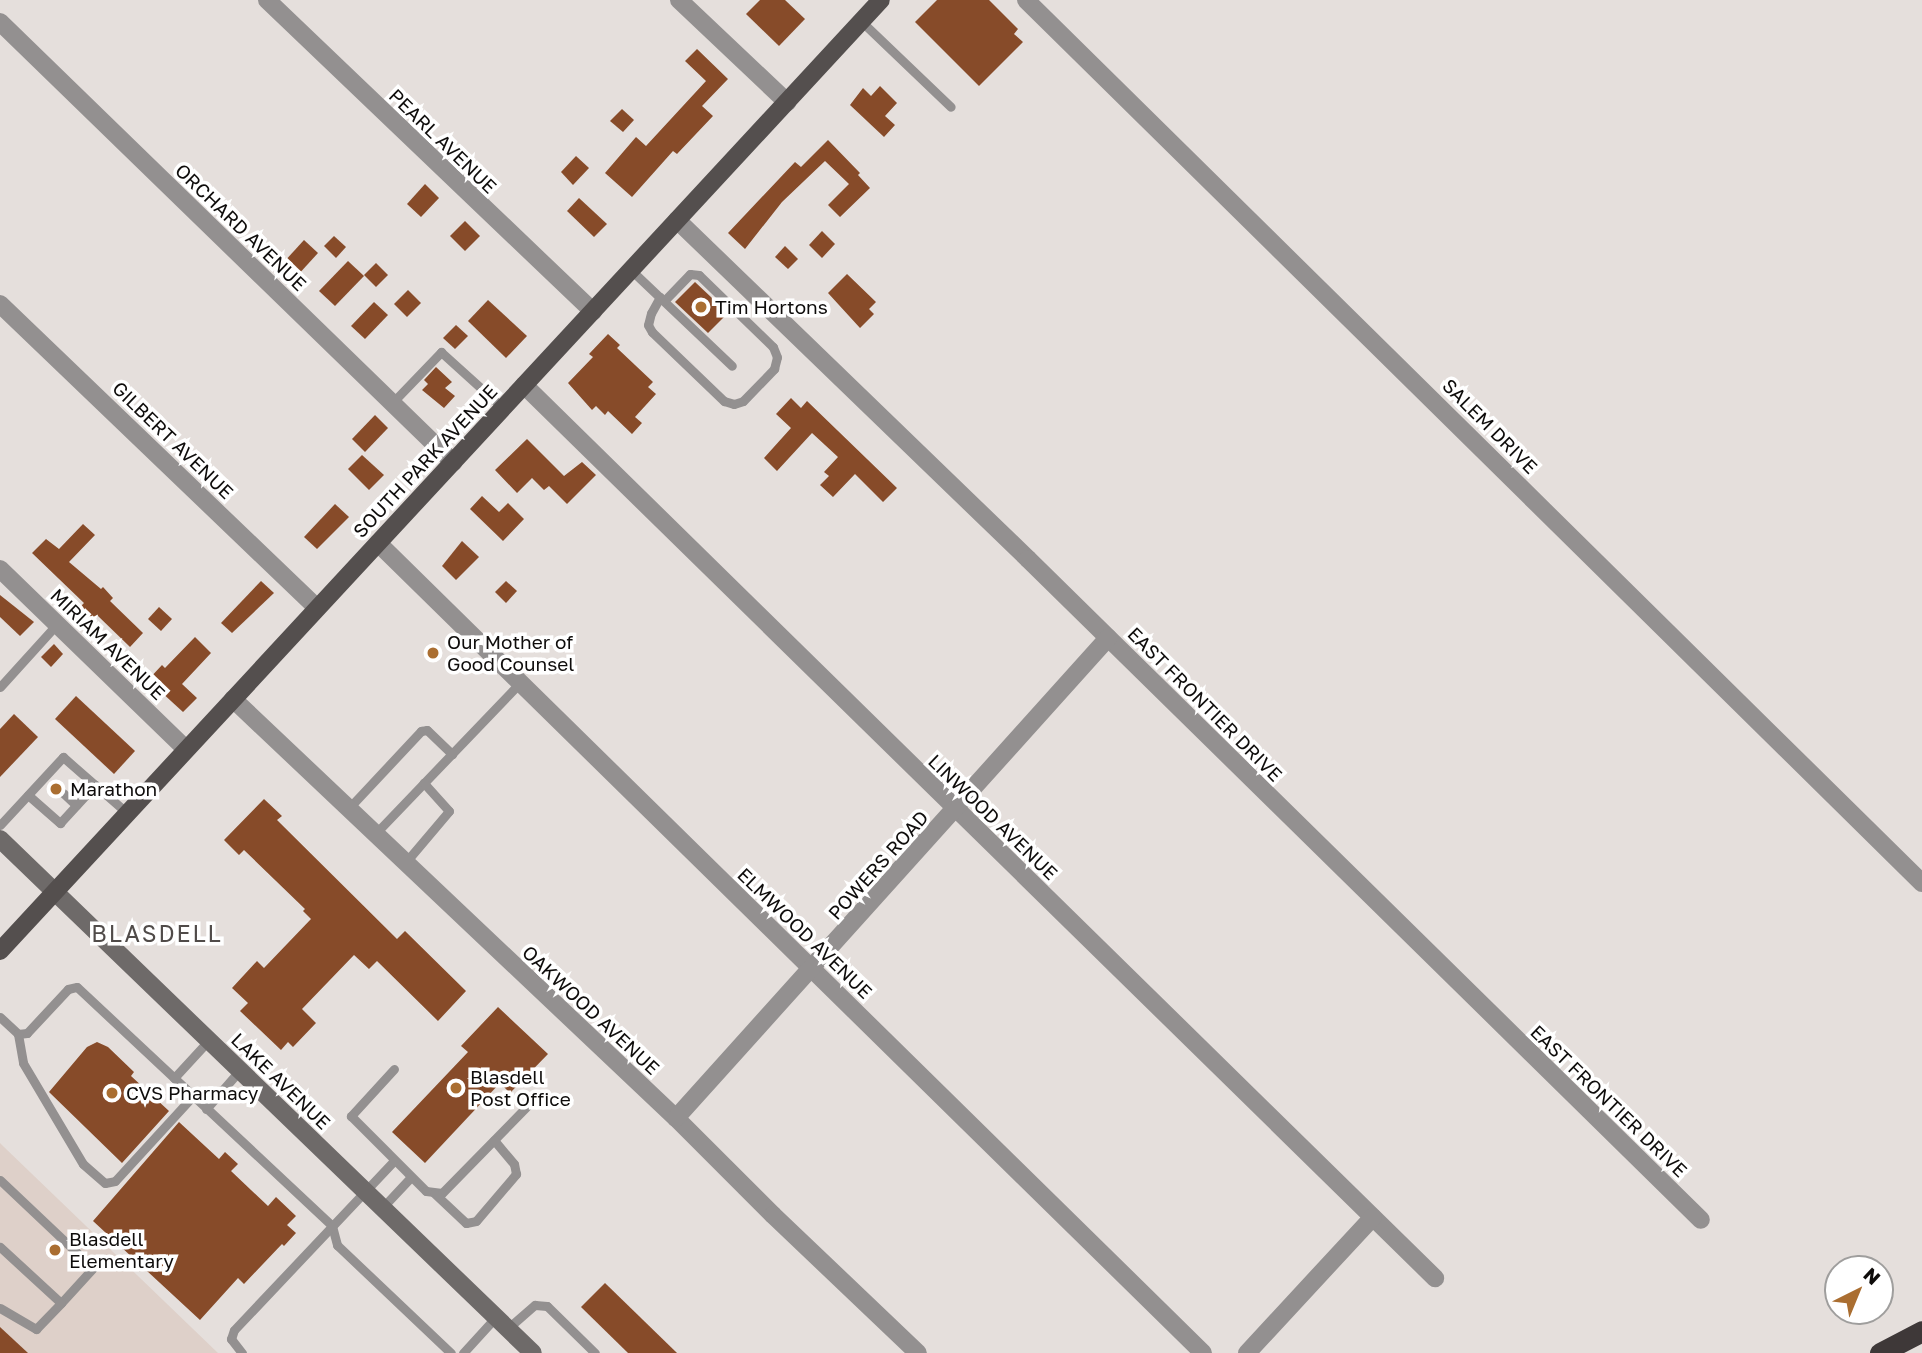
<!DOCTYPE html>
<html>
<head>
<meta charset="utf-8">
<style>
  body { margin:0 }
  #map { position:relative; width:1922px; height:1353px; overflow:hidden; background:#e5dfdc; font-family:"Golos Text",sans-serif }
  div>[style] { position:absolute }
  [style*='--x'] { left:calc(var(--x)*1px); top:calc(var(--y)*1px); width:calc(var(--w)*1px); rotate:calc(var(--a)*1deg) }
  .built>* { inset:0; background:#ded0c9 }
  .building>* { inset:0; background:#874b29 }
  .lane>* { height:9px; margin:-4.5px; padding:0 4.5px; transform-origin:4.5px; border-radius:4.5px; background:#939090 }
  .street>* { height:18px; margin:-9px; padding:0 9px; transform-origin:9px; border-radius:9px; background:#939090 }
  .secondary>* { height:18px; margin:-9px; padding:0 9px; transform-origin:9px; border-radius:9px; background:#6e6a69 }
  .primary>* { height:18px; margin:-9px; padding:0 9px; transform-origin:9px; border-radius:9px; background:#544f4e }
  .highway>* { height:21px; margin:-10.5px; padding:0 10.5px; transform-origin:10.5px; border-radius:10.5px; background:#3e3838 }
  .dots>* { width:19px; height:19px; translate:-50% -50%; box-sizing:border-box; border:4px solid #fff; border-radius:50% }
  span { translate:-50% -50%; white-space:nowrap; text-align:center; line-height:1.15; -webkit-text-stroke:7px #fff; paint-order:stroke }
  .street-label { font-size:19px; color:#0e0c0b }
  .poi-label { font-size:19px; color:#0e0c0b }
  .left { translate:0 -50%; text-align:left }
  .quarter-label { font-size:23px; color:#504b49; letter-spacing:2px }
  .north { position:absolute; left:1824px; top:1255px; width:70px; height:70px; box-sizing:border-box; background:#fff; border:2px solid #9f9e9d; border-radius:50%; rotate:43deg; font-size:19px; font-weight:700; line-height:28px; text-align:center; color:#0e0c0b }
  .north::after { content:''; display:block; margin:auto; width:24px; height:32px; background:#aa6e31; clip-path:polygon(50% 0,100% 100%,50% 72%,0 100%) }
</style>
</head>
<body>
<div id="map">
  <div class="built">
    <i style="clip-path:polygon(0 1143px,4px 1147px,218px 1353px,0 1353px)"></i>
  </div>
  <div class="building">
    <i style="clip-path:polygon(760px 0,785px 0,805px 19px,779px 46px,746px 14px)"></i>
    <i style="clip-path:polygon(937px 0,989px 0,1018px 29px,1014px 34px,1023px 42px,979px 86px,915px 22px)"></i>
    <i style="clip-path:polygon(697px 49px,728px 79px,702px 106px,713px 116px,677px 154px,673px 151px,632px 197px,605px 173px,636px 137px,646px 146px,706px 81px,685px 61px)"></i>
    <i style="clip-path:polygon(880px 86px,897px 103px,885px 116px,895px 125px,884px 137px,850px 105px,863px 88px,871px 96px)"></i>
    <i style="clip-path:polygon(622px 109px,634px 120px,623px 132px,610px 121px)"></i>
    <i style="clip-path:polygon(828px 140px,860px 173px,858px 175px,870px 188px,840px 217px,828px 205px,849px 184px,825px 161px,782px 202px,745px 249px,728px 233px,795px 162px,801px 167px)"></i>
    <i style="clip-path:polygon(576px 156px,589px 168px,573px 185px,561px 172px)"></i>
    <i style="clip-path:polygon(425px 184px,439px 198px,421px 217px,407px 204px)"></i>
    <i style="clip-path:polygon(579px 198px,607px 224px,594px 237px,567px 211px)"></i>
    <i style="clip-path:polygon(465px 221px,480px 236px,465px 251px,450px 236px)"></i>
    <i style="clip-path:polygon(822px 231px,835px 244px,822px 258px,809px 245px)"></i>
    <i style="clip-path:polygon(334px 236px,346px 247px,336px 258px,324px 246px)"></i>
    <i style="clip-path:polygon(304px 240px,318px 253px,297px 276px,283px 263px)"></i>
    <i style="clip-path:polygon(785px 246px,798px 259px,788px 269px,775px 257px)"></i>
    <i style="clip-path:polygon(348px 261px,364px 276px,335px 306px,319px 291px)"></i>
    <i style="clip-path:polygon(376px 263px,388px 275px,376px 287px,364px 275px)"></i>
    <i style="clip-path:polygon(847px 274px,876px 302px,869px 309px,874px 314px,860px 328px,828px 293px)"></i>
    <i style="clip-path:polygon(695px 282px,728px 313px,708px 333px,675px 302px)"></i>
    <i style="clip-path:polygon(408px 290px,421px 303px,407px 317px,394px 304px)"></i>
    <i style="clip-path:polygon(488px 300px,527px 336px,506px 358px,468px 321px)"></i>
    <i style="clip-path:polygon(374px 302px,388px 315px,365px 339px,351px 326px)"></i>
    <i style="clip-path:polygon(456px 325px,468px 336px,455px 349px,443px 338px)"></i>
    <i style="clip-path:polygon(608px 334px,620px 345px,617px 348px,653px 382px,648px 387px,656px 394px,635px 417px,642px 423px,632px 434px,608px 411px,605px 415px,596px 406px,592px 410px,568px 383px,593px 357px,589px 354px)"></i>
    <i style="clip-path:polygon(436px 367px,452px 382px,445px 388px,455px 396px,444px 408px,422px 390px,428px 384px,424px 380px)"></i>
    <i style="clip-path:polygon(791px 398px,801px 408px,807px 401px,897px 488px,883px 502px,855px 474px,833px 497px,820px 485px,829px 476px,824px 472px,838px 457px,812px 433px,777px 471px,764px 458px,791px 428px,776px 414px)"></i>
    <i style="clip-path:polygon(375px 415px,388px 428px,365px 452px,352px 439px)"></i>
    <i style="clip-path:polygon(527px 439px,564px 476px,582px 462px,596px 475px,567px 504px,549px 486px,544px 490px,532px 478px,517px 493px,495px 470px)"></i>
    <i style="clip-path:polygon(362px 455px,384px 475px,369px 490px,348px 469px)"></i>
    <i style="clip-path:polygon(482px 496px,499px 512px,508px 503px,524px 519px,503px 541px,470px 509px)"></i>
    <i style="clip-path:polygon(335px 504px,349px 517px,317px 549px,304px 537px)"></i>
    <i style="clip-path:polygon(83px 524px,95px 535px,69px 562px,101px 589px,103px 587px,113px 598px,110px 601px,143px 633px,130px 647px,97px 615px,93px 619px,81px 606px,84px 603px,32px 553px,46px 539px,59px 549px)"></i>
    <i style="clip-path:polygon(462px 541px,479px 557px,456px 580px,442px 566px)"></i>
    <i style="clip-path:polygon(261px 581px,274px 593px,232px 633px,221px 623px)"></i>
    <i style="clip-path:polygon(506px 581px,517px 591px,506px 603px,495px 592px)"></i>
    <i style="clip-path:polygon(0 595px,34px 622px,20px 636px,0 617px)"></i>
    <i style="clip-path:polygon(159px 607px,172px 619px,161px 631px,148px 619px)"></i>
    <i style="clip-path:polygon(195px 637px,211px 653px,182px 684px,197px 698px,183px 712px,148px 680px,162px 665px,165px 668px)"></i>
    <i style="clip-path:polygon(54px 644px,63px 654px,51px 667px,41px 657px)"></i>
    <i style="clip-path:polygon(76px 696px,135px 751px,114px 774px,55px 719px)"></i>
    <i style="clip-path:polygon(14px 714px,38px 737px,0 777px,0 729px)"></i>
    <i style="clip-path:polygon(264px 799px,282px 816px,277px 820px,397px 939px,405px 931px,466px 991px,438px 1021px,377px 961px,369px 969px,354px 955px,302px 1009px,316px 1023px,293px 1047px,288px 1042px,281px 1050px,240px 1011px,248px 1003px,232px 988px,257px 961px,264px 968px,311px 919px,303px 911px,305px 909px,244px 850px,239px 855px,224px 840px)"></i>
    <i style="clip-path:polygon(498px 1007px,548px 1054px,510px 1093px,500px 1083px,425px 1163px,392px 1132px,468px 1052px,461px 1046px)"></i>
    <i style="clip-path:polygon(97px 1042px,108px 1047px,134px 1072px,131px 1076px,169px 1111px,122px 1163px,49px 1092px,87px 1047px)"></i>
    <i style="clip-path:polygon(179px 1122px,219px 1159px,225px 1152px,238px 1164px,231px 1171px,268px 1206px,276px 1197px,296px 1216px,287px 1225px,296px 1233px,284px 1246px,282px 1244px,244px 1284px,238px 1278px,200px 1320px,93px 1221px)"></i>
    <i style="clip-path:polygon(605px 1283px,677px 1353px,628px 1353px,581px 1307px)"></i>
    <i style="clip-path:polygon(0 1327px,28px 1353px,0 1353px)"></i>
  </div>
  <div class="lane">
    <i style="--x:861;--y:21;--w:124;--a:43.7"></i>
    <i style="--x:631;--y:270;--w:139;--a:43.5"></i>
    <i style="--x:660;--y:297;--w:18;--a:119"></i>
    <i style="--x:651;--y:313;--w:12;--a:104"></i>
    <i style="--x:648;--y:325;--w:8;--a:60"></i>
    <i style="--x:652;--y:332;--w:100;--a:43.8"></i>
    <i style="--x:724;--y:401;--w:10;--a:17"></i>
    <i style="--x:734;--y:404;--w:9;--a:-18"></i>
    <i style="--x:743;--y:401;--w:45;--a:-45.9"></i>
    <i style="--x:774;--y:369;--w:12;--a:-76"></i>
    <i style="--x:777;--y:357;--w:11;--a:-112"></i>
    <i style="--x:773;--y:347;--w:103;--a:-135.8"></i>
    <i style="--x:699;--y:275;--w:9;--a:-174"></i>
    <i style="--x:690;--y:274;--w:37;--a:134"></i>
    <i style="--x:392;--y:403;--w:71;--a:-46.1"></i>
    <i style="--x:441;--y:352;--w:84;--a:42.1"></i>
    <i style="--x:0;--y:687;--w:85;--a:-47.9"></i>
    <i style="--x:63;--y:793;--w:18;--a:43"></i>
    <i style="--x:28;--y:795;--w:43;--a:41.2"></i>
    <i style="--x:60;--y:823;--w:52;--a:-47.4"></i>
    <i style="--x:348;--y:809;--w:107;--a:-46.9"></i>
    <i style="--x:421;--y:731;--w:6;--a:-9"></i>
    <i style="--x:427;--y:730;--w:35;--a:44"></i>
    <i style="--x:0;--y:825;--w:93;--a:-47.2"></i>
    <i style="--x:63;--y:757;--w:85;--a:41.2"></i>
    <i style="--x:375;--y:834;--w:209;--a:-46.2"></i>
    <i style="--x:405;--y:863;--w:68;--a:-49.8"></i>
    <i style="--x:449;--y:811;--w:38;--a:-132"></i>
    <i style="--x:0;--y:1017;--w:25;--a:43"></i>
    <i style="--x:18;--y:1034;--w:29;--a:80"></i>
    <i style="--x:23;--y:1063;--w:117;--a:59.3"></i>
    <i style="--x:83;--y:1164;--w:29;--a:41"></i>
    <i style="--x:105;--y:1183;--w:10;--a:-11"></i>
    <i style="--x:115;--y:1181;--w:115;--a:-47.5"></i>
    <i style="--x:18;--y:1034;--w:9;--a:-6"></i>
    <i style="--x:27;--y:1033;--w:60;--a:-47"></i>
    <i style="--x:68;--y:989;--w:9;--a:-13"></i>
    <i style="--x:77;--y:987;--w:349;--a:43.1"></i>
    <i style="--x:332;--y:1226;--w:20;--a:75"></i>
    <i style="--x:337;--y:1245;--w:157;--a:43.5"></i>
    <i style="--x:394;--y:1069;--w:64;--a:132.5"></i>
    <i style="--x:351;--y:1116;--w:106;--a:45"></i>
    <i style="--x:426;--y:1191;--w:16;--a:7"></i>
    <i style="--x:442;--y:1193;--w:133;--a:-45.6"></i>
    <i style="--x:174;--y:1078;--w:52;--a:-47.4"></i>
    <i style="--x:206;--y:1109;--w:52;--a:-48.9"></i>
    <i style="--x:0;--y:1180;--w:128;--a:43.4"></i>
    <i style="--x:93;--y:1268;--w:47;--a:132.4"></i>
    <i style="--x:61;--y:1303;--w:83;--a:-137.4"></i>
    <i style="--x:434;--y:1193;--w:44;--a:43.2"></i>
    <i style="--x:466;--y:1223;--w:10;--a:-11"></i>
    <i style="--x:476;--y:1221;--w:62;--a:-49.6"></i>
    <i style="--x:516;--y:1174;--w:10;--a:-101"></i>
    <i style="--x:514;--y:1164;--w:31;--a:-130"></i>
    <i style="--x:382;--y:1208;--w:42;--a:-46.9"></i>
    <i style="--x:0;--y:1308;--w:42;--a:30.3"></i>
    <i style="--x:36;--y:1329;--w:36;--a:-46"></i>
    <i style="--x:507;--y:1329;--w:37;--a:-41"></i>
    <i style="--x:535;--y:1305;--w:12;--a:5"></i>
    <i style="--x:547;--y:1306;--w:67;--a:44.4"></i>
    <i style="--x:242;--y:1353;--w:18;--a:-128"></i>
    <i style="--x:231;--y:1339;--w:9;--a:-72"></i>
    <i style="--x:234;--y:1330;--w:233;--a:-46.6"></i>
    <i style="--x:463;--y:1353;--w:47;--a:-47.6"></i>
  </div>
  <div class="street">
    <i style="--x:267;--y:0;--w:451;--a:43.7"></i>
    <i style="--x:679;--y:0;--w:149;--a:43.4"></i>
    <i style="--x:1026;--y:0;--w:1258;--a:44.58"></i>
    <i style="--x:0;--y:22;--w:632;--a:44.17"></i>
    <i style="--x:677;--y:220;--w:488;--a:44"></i>
    <i style="--x:1028;--y:559;--w:943;--a:44.48"></i>
    <i style="--x:0;--y:304;--w:439;--a:43.8"></i>
    <i style="--x:524;--y:385;--w:1276;--a:44.43"></i>
    <i style="--x:378;--y:543;--w:1156;--a:44.47"></i>
    <i style="--x:0;--y:569;--w:259;--a:44.1"></i>
    <i style="--x:233;--y:699;--w:610;--a:43.41"></i>
    <i style="--x:676;--y:1118;--w:137;--a:45"></i>
    <i style="--x:773;--y:1215;--w:200;--a:43.6"></i>
    <i style="--x:676;--y:1118;--w:646;--a:-48.01"></i>
    <i style="--x:1247;--y:1353;--w:185;--a:-47.2"></i>
  </div>
  <div class="secondary">
    <i style="--x:0;--y:839;--w:740;--a:43.96"></i>
  </div>
  <div class="primary">
    <i style="--x:0;--y:951;--w:1296;--a:-47.19"></i>
  </div>
  <div class="highway">
    <i style="--x:1880;--y:1353;--w:47;--a:-27.6"></i>
  </div>
  <div class="dots">
    <i style="left:701px;top:307px;background:#aa6e31"></i>
    <i style="left:433px;top:653px;background:#aa6e31"></i>
    <i style="left:56px;top:789px;background:#aa6e31"></i>
    <i style="left:456px;top:1088px;background:#aa6e31"></i>
    <i style="left:112px;top:1093px;background:#aa6e31"></i>
    <i style="left:55px;top:1250px;background:#aa6e31"></i>
  </div>
  <div class="street-label">
    <span style="left:443px;top:141px;rotate:44deg">PEARL AVENUE</span>
    <span style="left:241px;top:227px;rotate:44deg">ORCHARD AVENUE</span>
    <span style="left:1490px;top:426px;rotate:45deg">SALEM DRIVE</span>
    <span style="left:173px;top:440px;rotate:44deg">GILBERT AVENUE</span>
    <span style="left:425px;top:461px;rotate:-47deg">SOUTH PARK AVENUE</span>
    <span style="left:108px;top:644px;rotate:44deg">MIRIAM AVENUE</span>
    <span style="left:1205px;top:704px;rotate:45deg">EAST FRONTIER DRIVE</span>
    <span style="left:993px;top:817px;rotate:44deg">LINWOOD AVENUE</span>
    <span style="left:878px;top:865px;rotate:-48deg">POWERS ROAD</span>
    <span style="left:805px;top:933px;rotate:44deg">ELMWOOD AVENUE</span>
    <span style="left:591px;top:1010px;rotate:43deg">OAKWOOD AVENUE</span>
    <span style="left:281px;top:1081px;rotate:44deg">LAKE AVENUE</span>
    <span style="left:1609px;top:1101px;rotate:44deg">EAST FRONTIER DRIVE</span>
  </div>
  <div class="poi-label">
    <span class="left" style="left:715px;top:307px">Tim Hortons</span>
    <span class="left" style="left:447px;top:653px">Our Mother of<br>Good Counsel</span>
    <span class="left" style="left:70px;top:789px">Marathon</span>
    <span class="left" style="left:470px;top:1088px">Blasdell<br>Post Office</span>
    <span class="left" style="left:126px;top:1093px">CVS Pharmacy</span>
    <span class="left" style="left:69px;top:1250px">Blasdell<br>Elementary</span>
  </div>
  <div class="quarter-label">
    <span style="left:157px;top:933px">BLASDELL</span>
  </div>
  <div class="north">N</div>
</div>
</body>
</html>
